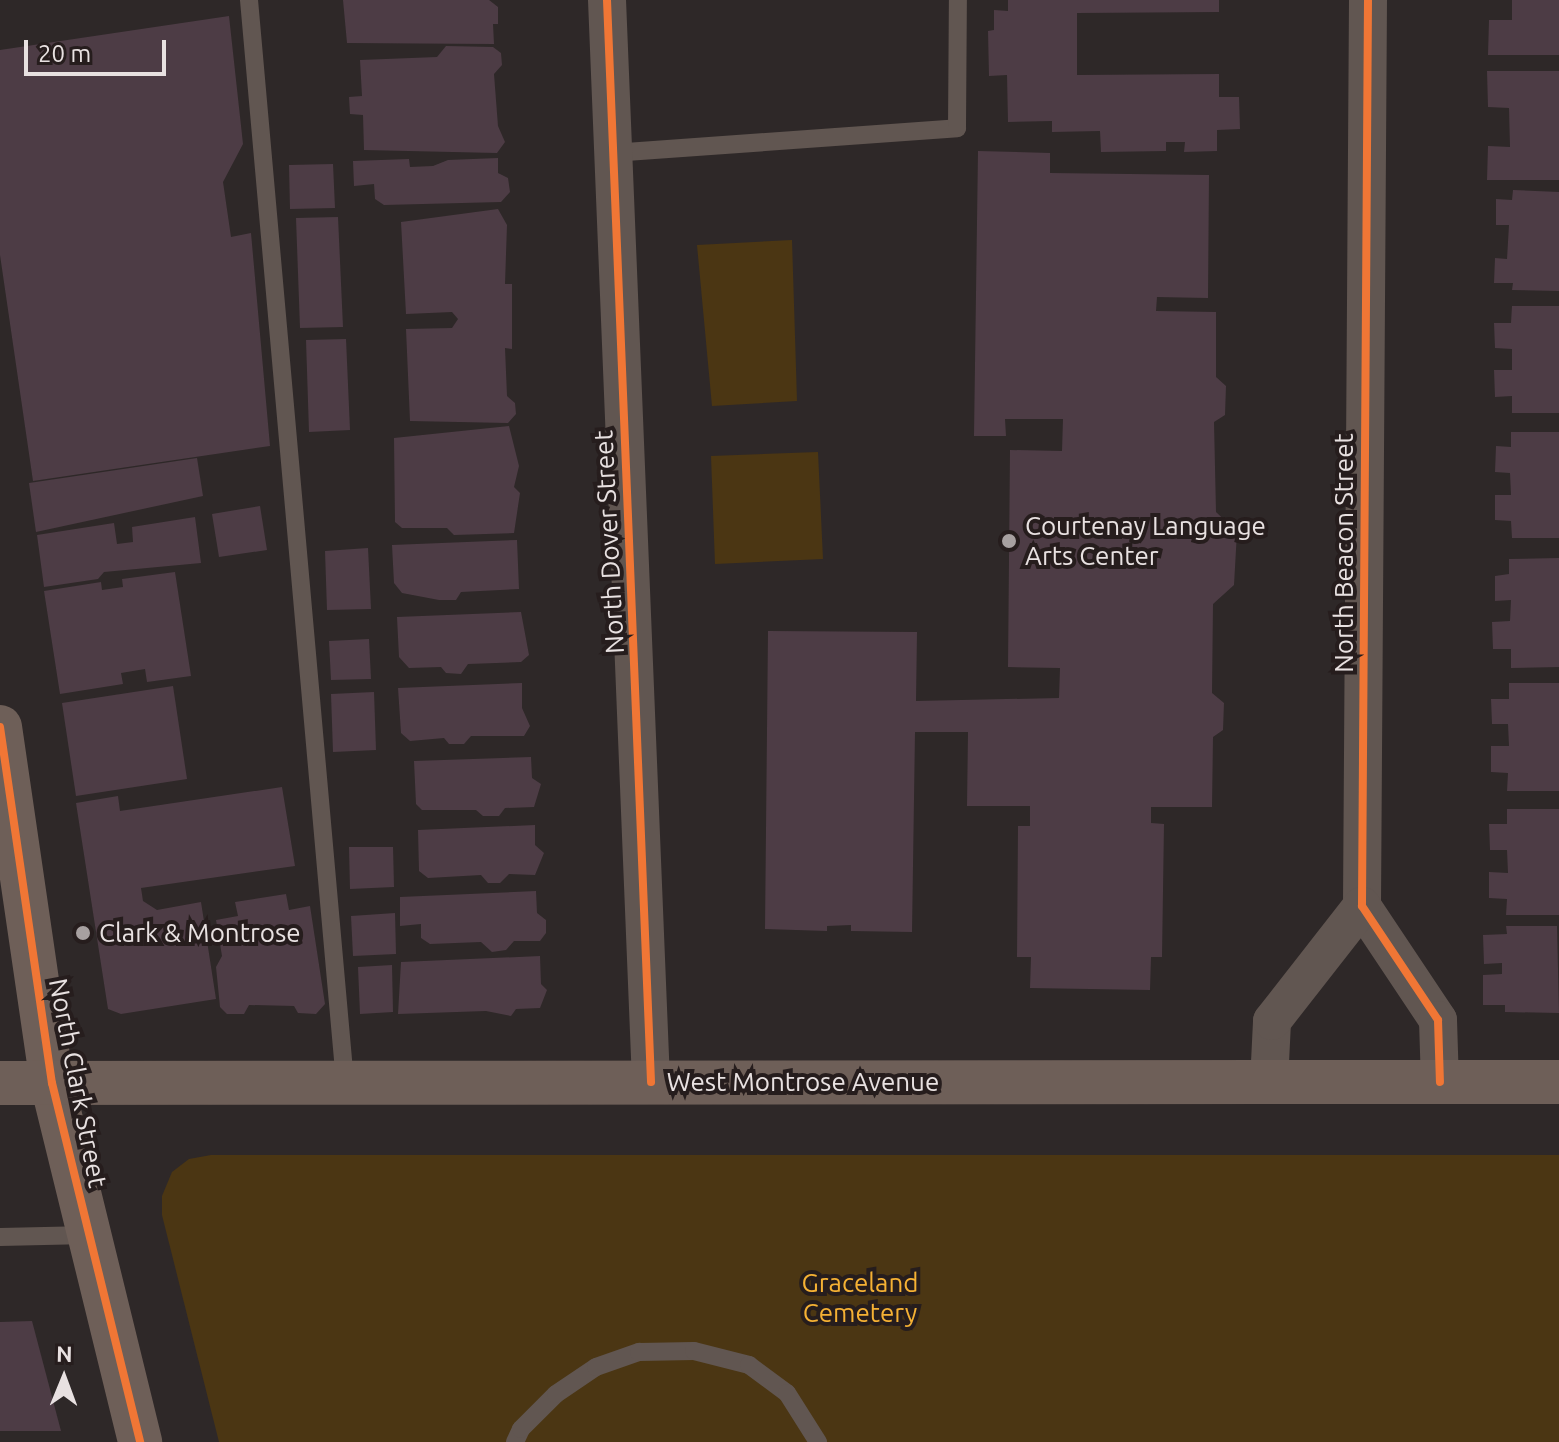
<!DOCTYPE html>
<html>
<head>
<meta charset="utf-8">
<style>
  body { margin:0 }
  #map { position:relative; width:1559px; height:1442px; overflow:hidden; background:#2e2828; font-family:Ubuntu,sans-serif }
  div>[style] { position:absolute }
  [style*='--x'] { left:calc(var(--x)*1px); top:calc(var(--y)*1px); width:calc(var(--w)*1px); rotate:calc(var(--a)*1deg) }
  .green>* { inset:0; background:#4b3613 }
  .building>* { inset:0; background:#4d3c45 }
  .service>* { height:18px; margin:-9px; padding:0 9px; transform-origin:9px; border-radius:9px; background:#615651 }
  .minor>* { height:38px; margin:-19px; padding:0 19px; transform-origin:19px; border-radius:19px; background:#615651 }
  .secondary>* { height:44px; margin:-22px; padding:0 22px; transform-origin:22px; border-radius:22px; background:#6e5f58 }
  .cycleway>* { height:8px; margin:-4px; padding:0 4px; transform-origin:4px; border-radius:4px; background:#f07635 }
  .dots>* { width:22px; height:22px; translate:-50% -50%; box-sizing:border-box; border:4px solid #261d1d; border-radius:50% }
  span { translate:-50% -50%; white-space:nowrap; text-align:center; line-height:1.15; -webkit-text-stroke:8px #261d1d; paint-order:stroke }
  .poi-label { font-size:26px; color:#e8e1e1 }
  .left { translate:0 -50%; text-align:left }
  .street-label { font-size:26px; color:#e8e1e1 }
  .park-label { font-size:26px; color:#f5b134 }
  .north { position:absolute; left:24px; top:1338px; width:80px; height:80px; -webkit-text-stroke:6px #261d1d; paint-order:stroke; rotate:1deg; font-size:22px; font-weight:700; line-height:32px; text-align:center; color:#e8e1e1 }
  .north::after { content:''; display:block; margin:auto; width:28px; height:36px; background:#e8e1e1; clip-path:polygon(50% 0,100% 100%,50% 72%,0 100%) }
  .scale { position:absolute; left:24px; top:40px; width:142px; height:36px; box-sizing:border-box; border:4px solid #e8e1e1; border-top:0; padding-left:10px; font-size:24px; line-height:28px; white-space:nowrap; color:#e8e1e1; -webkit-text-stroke:6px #261d1d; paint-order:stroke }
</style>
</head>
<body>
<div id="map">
  <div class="green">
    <i style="clip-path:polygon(792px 240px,797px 401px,712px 406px,697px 245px)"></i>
    <i style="clip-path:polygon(818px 452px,823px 559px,715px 564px,711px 456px)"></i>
    <i style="clip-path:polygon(211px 1155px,1559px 1155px,1559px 1442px,219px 1442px,162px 1215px,162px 1196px,172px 1172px,189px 1159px)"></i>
  </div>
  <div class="building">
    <i style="clip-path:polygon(343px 0,489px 0,498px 7px,498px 24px,493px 24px,494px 44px,347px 43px)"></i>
    <i style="clip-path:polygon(1008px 0,1219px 0,1219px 12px,1077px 13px,1077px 75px,1219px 74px,1219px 97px,1239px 97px,1240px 129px,1217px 130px,1217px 151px,1184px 152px,1185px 142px,1166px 142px,1166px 151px,1101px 152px,1100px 131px,1052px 132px,1052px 121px,1008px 122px,1007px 75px,989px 76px,988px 31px,994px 30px,994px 10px,1008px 11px)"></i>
    <i style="clip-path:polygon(1512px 0,1559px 0,1559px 55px,1488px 55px,1489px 20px,1512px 20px)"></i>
    <i style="clip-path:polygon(229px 16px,243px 144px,223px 182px,231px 237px,251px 233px,270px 446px,33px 481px,0 255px,0 50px)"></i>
    <i style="clip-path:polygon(446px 46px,493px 47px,501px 53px,502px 65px,494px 74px,498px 126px,505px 142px,497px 153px,364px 150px,363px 115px,350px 114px,349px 97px,362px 96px,360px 60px,437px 57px)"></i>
    <i style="clip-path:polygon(1487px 71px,1559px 71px,1559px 180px,1487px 180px,1488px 146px,1510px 147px,1509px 108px,1488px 107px)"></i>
    <i style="clip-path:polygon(978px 151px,1050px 153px,1050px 173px,1209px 175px,1208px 298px,1157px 297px,1156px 311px,1216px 312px,1216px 377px,1226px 386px,1225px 415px,1214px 422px,1216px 512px,1237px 532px,1234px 585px,1213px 604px,1212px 693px,1224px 703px,1223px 730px,1213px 737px,1212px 807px,1151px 807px,1151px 823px,1164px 824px,1162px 957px,1151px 957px,1150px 990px,1030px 988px,1031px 957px,1017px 957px,1018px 826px,1030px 826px,1030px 806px,967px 806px,968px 732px,915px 732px,912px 932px,851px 931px,851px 925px,827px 926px,827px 931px,765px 929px,768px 631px,917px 632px,916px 701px,1059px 698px,1060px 668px,1008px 667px,1010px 450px,1062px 451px,1063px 419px,1005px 419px,1006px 436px,974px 436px)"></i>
    <i style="clip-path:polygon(498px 158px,498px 173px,508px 178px,510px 192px,501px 202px,384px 205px,375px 199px,374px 184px,354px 186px,353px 161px,409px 159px,410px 167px,433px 166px,448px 160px)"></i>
    <i style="clip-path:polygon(333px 164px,335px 208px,290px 209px,289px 165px)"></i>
    <i style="clip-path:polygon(1513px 190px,1559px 192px,1559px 291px,1512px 290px,1513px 283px,1494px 283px,1495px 258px,1507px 259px,1509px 225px,1496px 225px,1496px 199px,1512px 200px)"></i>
    <i style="clip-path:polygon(498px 209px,507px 225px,505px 284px,512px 284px,512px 349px,505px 348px,507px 396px,515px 403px,516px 414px,508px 423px,410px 421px,406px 329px,452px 328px,458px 319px,452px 312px,406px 314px,401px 222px)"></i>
    <i style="clip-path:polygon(338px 217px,343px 327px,300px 328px,296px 218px)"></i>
    <i style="clip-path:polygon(1512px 306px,1559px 306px,1559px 413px,1512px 413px,1512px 396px,1495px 397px,1494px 370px,1512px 370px,1512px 349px,1495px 348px,1494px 323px,1511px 323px)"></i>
    <i style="clip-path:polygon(346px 339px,350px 430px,309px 432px,306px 340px)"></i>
    <i style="clip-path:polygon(509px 426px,519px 466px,514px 487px,520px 493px,514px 533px,454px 535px,447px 528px,402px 528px,395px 522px,394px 438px)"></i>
    <i style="clip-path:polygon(1511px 432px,1559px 432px,1559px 538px,1512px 538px,1511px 521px,1495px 520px,1495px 495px,1511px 495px,1510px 473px,1495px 472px,1496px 446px,1511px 447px)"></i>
    <i style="clip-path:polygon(197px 458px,203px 496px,36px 532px,29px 483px)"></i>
    <i style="clip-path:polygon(260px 506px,267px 550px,219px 557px,212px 514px)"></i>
    <i style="clip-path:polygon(195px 517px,201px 563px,104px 572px,98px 579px,44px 587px,37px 535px,114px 523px,117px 544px,133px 542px,132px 527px)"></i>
    <i style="clip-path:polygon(517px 540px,519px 589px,461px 592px,456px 600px,439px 600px,402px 593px,394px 583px,392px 545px)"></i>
    <i style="clip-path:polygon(368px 548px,371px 609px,327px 610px,325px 551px)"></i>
    <i style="clip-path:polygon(1559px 558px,1559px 667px,1511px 668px,1511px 649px,1493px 649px,1492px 622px,1510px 621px,1511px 600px,1495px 601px,1495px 576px,1509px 574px,1509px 559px)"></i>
    <i style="clip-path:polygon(175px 572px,191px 676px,147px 682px,145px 669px,121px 673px,123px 684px,60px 694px,44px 591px,101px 582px,102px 590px,123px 587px,122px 579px)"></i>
    <i style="clip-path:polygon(521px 612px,529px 655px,521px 662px,468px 664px,461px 674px,446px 673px,441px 667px,409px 668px,399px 657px,397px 617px)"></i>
    <i style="clip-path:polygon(369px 639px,371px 679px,331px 680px,329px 641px)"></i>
    <i style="clip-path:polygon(522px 683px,522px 708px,530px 726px,524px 736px,471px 736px,464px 744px,449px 744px,444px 738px,410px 741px,401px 733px,398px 688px)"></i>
    <i style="clip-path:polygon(1509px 683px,1559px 683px,1559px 791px,1507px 791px,1508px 773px,1491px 772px,1491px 746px,1509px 746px,1508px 724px,1492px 724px,1491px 699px,1509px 699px)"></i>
    <i style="clip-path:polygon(173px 686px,187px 779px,76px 796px,62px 703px)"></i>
    <i style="clip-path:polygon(374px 692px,376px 750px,333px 752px,331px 694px)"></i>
    <i style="clip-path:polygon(531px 757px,532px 778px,541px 784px,534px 807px,505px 808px,499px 816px,483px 816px,476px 810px,422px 810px,416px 804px,414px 761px)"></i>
    <i style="clip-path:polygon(282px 787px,295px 866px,141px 888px,143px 901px,157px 910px,201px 902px,216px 999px,121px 1014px,108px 1009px,76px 803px,118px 796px,120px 811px)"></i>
    <i style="clip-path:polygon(1507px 809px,1559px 809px,1559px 915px,1506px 915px,1507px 899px,1489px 898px,1489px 872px,1508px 873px,1507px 850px,1490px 850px,1489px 824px,1507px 824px)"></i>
    <i style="clip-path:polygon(535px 825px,535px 845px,544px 853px,535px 875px,509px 874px,500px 883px,488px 883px,481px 875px,428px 878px,419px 871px,418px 830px)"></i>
    <i style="clip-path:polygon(349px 847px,393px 847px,394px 887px,350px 889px)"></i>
    <i style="clip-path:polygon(536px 891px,537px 913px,546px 920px,546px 933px,540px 941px,514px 941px,506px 950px,492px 952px,481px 942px,430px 944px,421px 938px,421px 924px,400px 926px,400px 897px)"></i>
    <i style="clip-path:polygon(286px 894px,289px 910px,310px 906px,325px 1004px,316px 1014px,298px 1013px,294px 1006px,249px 1005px,244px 1014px,227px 1014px,220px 1007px,216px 967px,222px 956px,216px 920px,238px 916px,235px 902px)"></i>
    <i style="clip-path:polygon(395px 913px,396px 954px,353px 956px,351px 916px)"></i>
    <i style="clip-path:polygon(1506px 926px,1557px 926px,1559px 1013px,1505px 1012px,1505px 1005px,1483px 1005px,1483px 975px,1502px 974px,1502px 963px,1484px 964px,1483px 935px,1507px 934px)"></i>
    <i style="clip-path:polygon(540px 956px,541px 984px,547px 990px,540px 1008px,516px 1009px,511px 1016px,486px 1011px,398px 1014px,401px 962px)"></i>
    <i style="clip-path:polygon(392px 965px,393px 1012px,360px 1014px,358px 967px)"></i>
    <i style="clip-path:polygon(32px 1321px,61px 1431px,0 1431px,0 1322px)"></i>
  </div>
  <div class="service">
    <i style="--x:249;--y:0;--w:1086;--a:84.93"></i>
    <i style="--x:612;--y:153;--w:346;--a:-4.1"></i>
    <i style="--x:957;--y:128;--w:128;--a:-89.6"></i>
    <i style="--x:0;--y:1237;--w:89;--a:-1.3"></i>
    <i style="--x:515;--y:1442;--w:14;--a:-65"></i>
    <i style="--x:521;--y:1429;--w:49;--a:-45"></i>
    <i style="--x:556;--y:1394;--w:48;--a:-34"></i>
    <i style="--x:596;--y:1367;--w:46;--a:-19.2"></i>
    <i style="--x:639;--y:1352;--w:55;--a:-1"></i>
    <i style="--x:694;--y:1351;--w:57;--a:14.3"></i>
    <i style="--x:749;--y:1365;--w:47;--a:36.4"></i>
    <i style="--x:787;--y:1393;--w:58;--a:57.7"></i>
  </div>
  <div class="minor">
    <i style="--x:607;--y:0;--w:1083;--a:87.67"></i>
    <i style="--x:1368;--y:0;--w:906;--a:90.38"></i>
    <i style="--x:1362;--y:906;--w:137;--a:56.3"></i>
    <i style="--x:1438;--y:1020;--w:62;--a:88.2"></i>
    <i style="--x:1269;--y:1083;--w:62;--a:-87.2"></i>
    <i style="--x:1272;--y:1021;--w:146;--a:-52"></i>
  </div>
  <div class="secondary">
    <i style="--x:0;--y:727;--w:360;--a:81.7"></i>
    <i style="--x:52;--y:1083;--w:370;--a:76.2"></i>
    <i style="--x:0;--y:1083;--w:1559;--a:-0.04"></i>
  </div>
  <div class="cycleway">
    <i style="--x:607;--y:0;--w:1083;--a:87.67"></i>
    <i style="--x:1368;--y:0;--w:906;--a:90.38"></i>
    <i style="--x:1362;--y:906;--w:137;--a:56.3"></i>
    <i style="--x:1438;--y:1020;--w:62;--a:88.2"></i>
    <i style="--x:0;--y:727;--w:360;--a:81.7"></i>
    <i style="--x:52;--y:1083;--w:370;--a:76.2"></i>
  </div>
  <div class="dots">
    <i style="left:1009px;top:541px;background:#a7a0a0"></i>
    <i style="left:83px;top:933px;background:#a7a0a0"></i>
  </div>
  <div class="poi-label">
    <span class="left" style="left:1025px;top:541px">Courtenay Language<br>Arts Center</span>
    <span class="left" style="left:99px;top:933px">Clark &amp; Montrose</span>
  </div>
  <div class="street-label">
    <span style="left:609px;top:542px;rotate:-93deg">North Dover Street</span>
    <span style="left:1344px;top:553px;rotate:-90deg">North Beacon Street</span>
    <span style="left:803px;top:1082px">West Montrose Avenue</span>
    <span style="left:78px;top:1083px;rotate:79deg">North Clark Street</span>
  </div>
  <div class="park-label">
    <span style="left:860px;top:1298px">Graceland<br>Cemetery</span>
  </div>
  <div class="north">N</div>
  <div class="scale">20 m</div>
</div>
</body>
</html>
